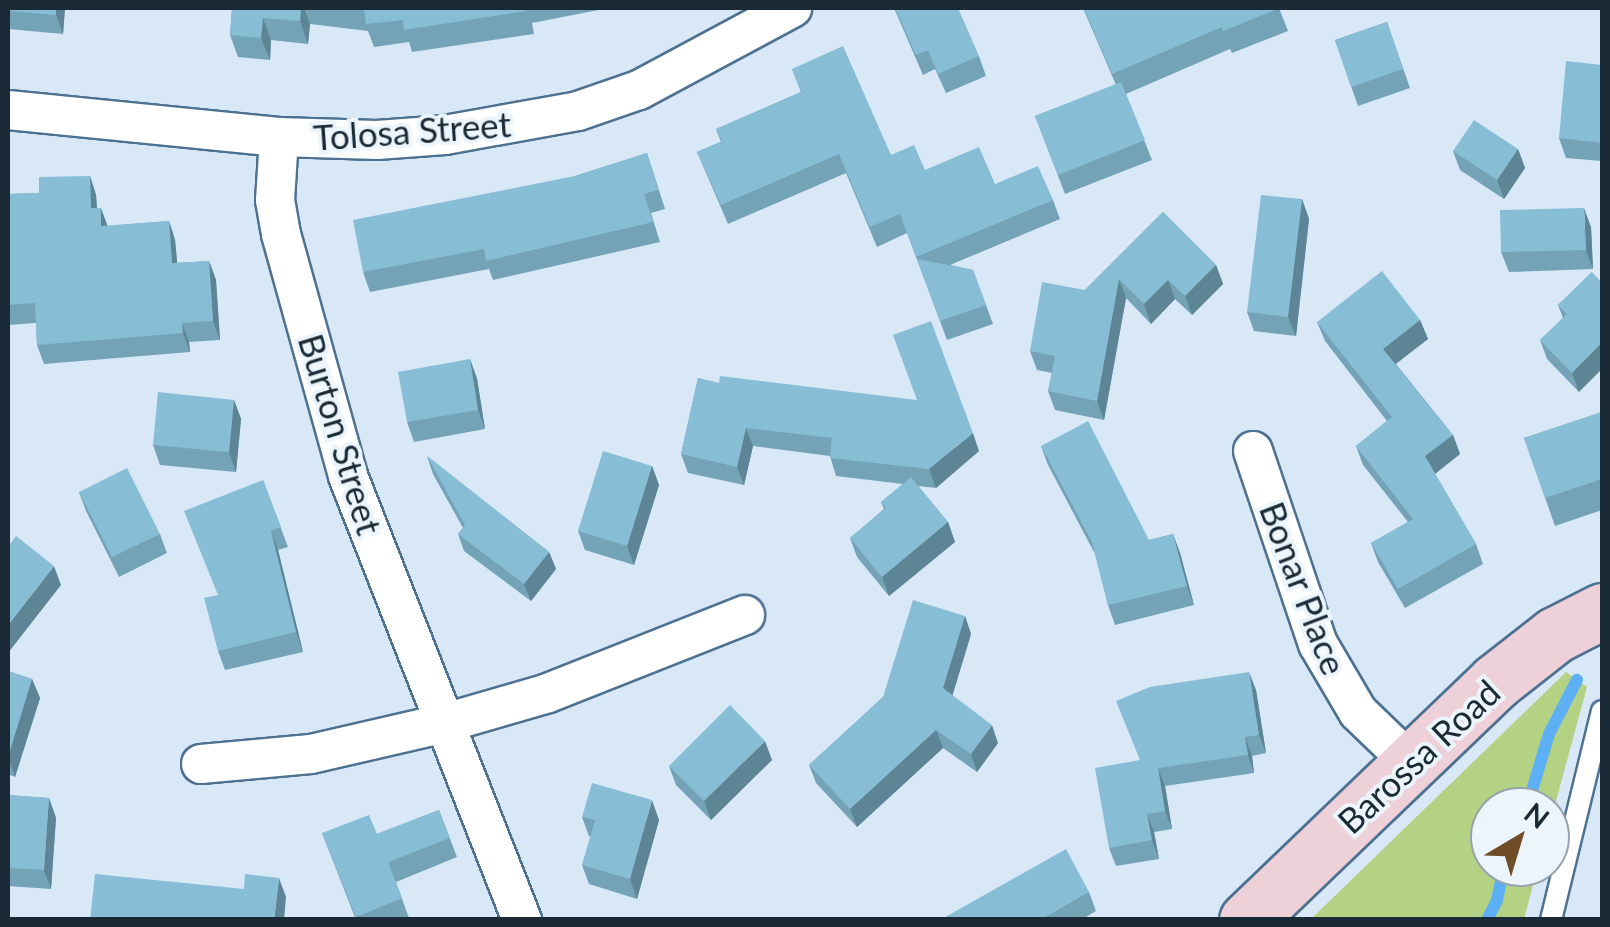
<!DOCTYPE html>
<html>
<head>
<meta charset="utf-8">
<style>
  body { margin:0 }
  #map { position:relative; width:1610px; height:927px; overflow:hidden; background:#d8e8f7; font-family:Lato,sans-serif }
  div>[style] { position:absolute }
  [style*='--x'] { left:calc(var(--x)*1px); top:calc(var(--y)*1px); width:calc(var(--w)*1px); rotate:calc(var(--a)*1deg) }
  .green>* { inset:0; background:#b3d283 }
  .stream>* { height:12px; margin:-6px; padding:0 6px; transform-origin:6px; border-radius:6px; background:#5db0f6 }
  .roads { filter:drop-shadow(2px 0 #4d7191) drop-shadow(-2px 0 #4d7191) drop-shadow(0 2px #4d7191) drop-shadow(0 -2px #4d7191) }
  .lane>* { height:20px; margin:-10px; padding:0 10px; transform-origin:10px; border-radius:10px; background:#fff }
  .street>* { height:38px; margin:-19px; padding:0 19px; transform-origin:19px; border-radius:19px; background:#fff }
  .secondary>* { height:55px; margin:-27.5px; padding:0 27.5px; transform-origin:27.5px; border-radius:27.5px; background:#eed0d8 }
  .wall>* { inset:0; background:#74a3b7 }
  .shaded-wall>* { inset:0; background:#5e8595 }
  .building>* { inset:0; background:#87bed5 }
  span { translate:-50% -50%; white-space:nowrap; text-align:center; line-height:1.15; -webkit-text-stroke:8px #ecf4fc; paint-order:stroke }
  .street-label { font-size:35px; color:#192936 }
  .frame { position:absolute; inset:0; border:10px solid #192936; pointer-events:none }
  .north { position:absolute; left:1470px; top:787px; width:100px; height:100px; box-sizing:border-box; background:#ecf4fc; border:2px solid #98a3ad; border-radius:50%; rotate:38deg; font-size:28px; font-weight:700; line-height:40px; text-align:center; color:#192936 }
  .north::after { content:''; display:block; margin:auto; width:35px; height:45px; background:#704d27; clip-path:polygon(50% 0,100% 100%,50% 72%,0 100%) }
</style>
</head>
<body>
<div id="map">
  <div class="green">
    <i style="clip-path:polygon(1566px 672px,1587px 687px,1550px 823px,1550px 807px,1490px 807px,1490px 867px,1538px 867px,1524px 919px,1311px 919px)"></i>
  </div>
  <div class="stream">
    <i style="--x:1527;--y:807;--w:76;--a:-73.2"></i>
    <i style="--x:1549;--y:734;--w:61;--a:-62.6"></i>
    <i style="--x:1487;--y:920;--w:22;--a:-63"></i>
    <i style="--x:1497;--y:900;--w:34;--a:-78"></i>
  </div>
  <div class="roads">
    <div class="lane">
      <i style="--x:1551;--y:920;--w:215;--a:-76.3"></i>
    </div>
    <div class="street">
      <i style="--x:8;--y:110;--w:272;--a:5.7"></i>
      <i style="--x:279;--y:137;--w:98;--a:1.8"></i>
      <i style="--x:377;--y:140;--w:68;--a:-4.2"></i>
      <i style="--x:445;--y:135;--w:135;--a:-10.2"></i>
      <i style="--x:578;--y:111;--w:65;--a:-19"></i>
      <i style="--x:639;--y:90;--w:174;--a:-28.2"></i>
      <i style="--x:279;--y:137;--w:63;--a:93.6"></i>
      <i style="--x:275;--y:200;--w:35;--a:80"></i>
      <i style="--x:281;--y:234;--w:251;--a:74.5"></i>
      <i style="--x:348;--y:476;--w:477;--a:68.6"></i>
      <i style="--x:1253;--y:451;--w:204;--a:71.4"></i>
      <i style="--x:1318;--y:644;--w:79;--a:59.5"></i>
      <i style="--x:1358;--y:712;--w:71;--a:43.9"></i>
      <i style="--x:201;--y:764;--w:110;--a:-5.2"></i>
      <i style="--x:311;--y:754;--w:138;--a:-13"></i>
      <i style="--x:445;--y:723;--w:107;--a:-16.2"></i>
      <i style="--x:548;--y:693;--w:212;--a:-21.6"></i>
    </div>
    <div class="secondary">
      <i style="--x:1247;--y:920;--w:344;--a:-43.8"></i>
      <i style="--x:1495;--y:682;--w:76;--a:-38.1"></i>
      <i style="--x:1555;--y:635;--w:53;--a:-27.1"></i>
    </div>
  </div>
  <div class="wall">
    <i style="clip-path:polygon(8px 8px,65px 8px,63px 34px,8px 29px)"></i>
    <i style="clip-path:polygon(232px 8px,609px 8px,532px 23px,534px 34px,412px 52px,409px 42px,374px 47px,368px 31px,310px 24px,308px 44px,271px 40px,270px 60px,238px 57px,230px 35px)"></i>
    <i style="clip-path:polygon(894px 8px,979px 56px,986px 76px,946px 93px,935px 69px,923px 75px)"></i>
    <i style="clip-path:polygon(1083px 8px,1279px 8px,1288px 31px,1232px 53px,1230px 49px,1126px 94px,1152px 160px,1065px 194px,1035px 116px,1116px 85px)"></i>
    <i style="clip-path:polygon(1387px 22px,1410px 88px,1358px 106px,1335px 40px)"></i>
    <i style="clip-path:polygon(1602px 65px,1602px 161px,1566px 158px,1559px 138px)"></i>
    <i style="clip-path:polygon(792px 69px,891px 155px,925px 170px,995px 184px,1053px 200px,1060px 219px,950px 265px,973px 270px,993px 324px,947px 340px,907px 233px,877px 247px,846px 173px,728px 224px,697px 152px,721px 142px,716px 129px,801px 92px)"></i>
    <i style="clip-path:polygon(1518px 149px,1525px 168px,1504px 199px,1460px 170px,1453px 151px)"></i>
    <i style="clip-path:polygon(647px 153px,665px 209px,651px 213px,660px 242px,493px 280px,489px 269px,370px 292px,363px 272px,575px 176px)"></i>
    <i style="clip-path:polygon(90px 176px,96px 195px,97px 208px,107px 226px,169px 221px,175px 240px,177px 263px,209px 261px,216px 280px,220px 340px,189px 342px,190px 352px,44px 364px,37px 345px,36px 323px,8px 325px,8px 194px,39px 193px)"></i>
    <i style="clip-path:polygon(1302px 199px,1309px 219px,1296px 336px,1254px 331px,1247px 312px)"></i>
    <i style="clip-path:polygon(1163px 212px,1216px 265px,1223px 284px,1192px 315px,1175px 299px,1151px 324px,1126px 298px,1104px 420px,1055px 410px,1048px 391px,1052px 373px,1037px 370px,1030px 351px,1085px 290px)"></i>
    <i style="clip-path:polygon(1591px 227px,1593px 269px,1509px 272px,1501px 252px)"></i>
    <i style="clip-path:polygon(1592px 272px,1579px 392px,1547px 359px,1540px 340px,1563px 318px,1558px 305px)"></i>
    <i style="clip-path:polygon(1420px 320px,1428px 339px,1396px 364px,1453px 435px,1460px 454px,1435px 474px,1476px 544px,1483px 564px,1405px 608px,1378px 562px,1371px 543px,1408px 522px,1363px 465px,1356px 446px,1387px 421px,1325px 341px,1317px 322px)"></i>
    <i style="clip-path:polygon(470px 359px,477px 379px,485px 429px,414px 442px,407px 422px)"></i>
    <i style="clip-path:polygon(698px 378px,979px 451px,936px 488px,918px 486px,948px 522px,955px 542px,889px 596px,857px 557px,850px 538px,884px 509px,881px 502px,903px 484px,836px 476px,830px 456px,753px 446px,744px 485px,688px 473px,681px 454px)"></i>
    <i style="clip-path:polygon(234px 400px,241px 419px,236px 472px,160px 465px,153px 445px)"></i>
    <i style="clip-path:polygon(1602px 412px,1602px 510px,1555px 526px,1524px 438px)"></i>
    <i style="clip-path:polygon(1041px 446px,1149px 540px,1173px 534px,1180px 553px,1194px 605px,1115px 625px,1108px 605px,1095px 554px,1048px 465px)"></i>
    <i style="clip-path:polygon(427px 456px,549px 552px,556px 569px,531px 601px,464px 551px,458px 534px,463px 528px,433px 474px)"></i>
    <i style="clip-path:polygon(652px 466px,659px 485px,634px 565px,585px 550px,578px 531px)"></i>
    <i style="clip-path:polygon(263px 480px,288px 547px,278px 550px,303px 652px,225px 670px,218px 651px)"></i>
    <i style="clip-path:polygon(79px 492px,160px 534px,167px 553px,119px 577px,86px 511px)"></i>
    <i style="clip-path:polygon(965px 616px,971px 634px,952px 696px,998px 743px,977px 772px,943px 748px,857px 827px,816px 783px,809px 765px,883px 697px)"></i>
    <i style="clip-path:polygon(8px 671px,32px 679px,40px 698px,15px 777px,8px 774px)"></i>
    <i style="clip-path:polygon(1256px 690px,1266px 753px,1252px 756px,1254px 773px,1165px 786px,1172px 829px,1154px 832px,1159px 859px,1116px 866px,1109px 848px,1139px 760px)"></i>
    <i style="clip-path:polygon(772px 760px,711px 820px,676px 785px,669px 766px)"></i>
    <i style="clip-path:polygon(8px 795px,49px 798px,56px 818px,51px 889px,8px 886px)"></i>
    <i style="clip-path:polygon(439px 810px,457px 857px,396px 882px,409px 918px,404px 920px,356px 920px,322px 833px,377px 834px)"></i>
    <i style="clip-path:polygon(582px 817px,659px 820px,637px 899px,589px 884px,582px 865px,591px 837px,589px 836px)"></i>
    <i style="clip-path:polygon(1089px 892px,1096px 911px,1081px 920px,940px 920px)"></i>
  </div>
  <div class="shaded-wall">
    <i style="clip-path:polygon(56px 8px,65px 8px,63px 34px,56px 15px)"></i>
    <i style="clip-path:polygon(301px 8px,304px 8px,310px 24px,308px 44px,300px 21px)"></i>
    <i style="clip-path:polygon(263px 18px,271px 40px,270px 60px,261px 38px)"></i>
    <i style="clip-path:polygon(1518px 149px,1525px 168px,1504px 199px,1497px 180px)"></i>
    <i style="clip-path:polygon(90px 176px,96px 195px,98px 227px,91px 208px)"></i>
    <i style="clip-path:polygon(1302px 199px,1309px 219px,1296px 336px,1288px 317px)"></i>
    <i style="clip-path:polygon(101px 208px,108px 227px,101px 226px)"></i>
    <i style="clip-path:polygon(1584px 208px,1591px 227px,1593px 269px,1586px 250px)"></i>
    <i style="clip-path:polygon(169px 221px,175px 240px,179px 282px,172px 263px)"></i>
    <i style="clip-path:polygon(209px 261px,216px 280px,220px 340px,213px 321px)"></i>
    <i style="clip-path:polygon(1216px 265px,1223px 284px,1192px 315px,1185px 296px)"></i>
    <i style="clip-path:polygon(1119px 279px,1126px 298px,1104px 420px,1097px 401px)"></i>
    <i style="clip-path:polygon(1168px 280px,1175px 299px,1151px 324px,1144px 304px)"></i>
    <i style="clip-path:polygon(1420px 320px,1428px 339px,1390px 368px,1383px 349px)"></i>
    <i style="clip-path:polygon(182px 323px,189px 342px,190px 352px,183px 333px)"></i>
    <i style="clip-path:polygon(1602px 342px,1602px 369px,1579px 392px,1572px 373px)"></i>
    <i style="clip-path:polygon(470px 359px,477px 379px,485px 429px,478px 410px)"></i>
    <i style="clip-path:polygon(234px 400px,241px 419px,236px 472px,229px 452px)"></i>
    <i style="clip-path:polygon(746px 428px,753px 446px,744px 485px,737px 467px)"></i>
    <i style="clip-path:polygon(973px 433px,979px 451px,936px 488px,929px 469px)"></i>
    <i style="clip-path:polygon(1453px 435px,1460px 454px,1432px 476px,1425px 456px)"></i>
    <i style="clip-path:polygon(652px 466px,659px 485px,634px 565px,627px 546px)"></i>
    <i style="clip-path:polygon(948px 522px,955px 542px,889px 596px,882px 577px)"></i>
    <i style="clip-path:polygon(271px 531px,278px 550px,303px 652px,296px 632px)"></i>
    <i style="clip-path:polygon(1173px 534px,1180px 553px,1194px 605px,1187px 586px)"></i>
    <i style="clip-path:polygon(549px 552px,556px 569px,531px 601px,524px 584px)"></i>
    <i style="clip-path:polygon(54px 566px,61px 585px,8px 653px,8px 625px)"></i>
    <i style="clip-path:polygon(965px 616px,971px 634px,949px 707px,943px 688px)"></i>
    <i style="clip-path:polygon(1249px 672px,1256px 690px,1266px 753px,1259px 735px)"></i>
    <i style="clip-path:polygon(32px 679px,40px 698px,15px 777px,8px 757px)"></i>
    <i style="clip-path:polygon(992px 725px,998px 743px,977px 772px,971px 754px)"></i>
    <i style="clip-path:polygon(936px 730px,943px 748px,857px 827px,850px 809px)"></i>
    <i style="clip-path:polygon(1245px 737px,1252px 756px,1254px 773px,1248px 755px)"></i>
    <i style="clip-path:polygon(765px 741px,772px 760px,711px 820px,704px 801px)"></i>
    <i style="clip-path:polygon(1158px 768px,1165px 786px,1172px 829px,1165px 811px)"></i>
    <i style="clip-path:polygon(49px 798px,56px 818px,51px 889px,44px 870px)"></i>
    <i style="clip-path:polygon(652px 800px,659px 820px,637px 899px,630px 879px)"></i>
    <i style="clip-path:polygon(1147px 814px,1154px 832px,1159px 859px,1152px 840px)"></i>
    <i style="clip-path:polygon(279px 878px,286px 897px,284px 920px,274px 920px)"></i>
  </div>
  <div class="building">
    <i style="clip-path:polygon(8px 8px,56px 8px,56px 15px,8px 11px)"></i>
    <i style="clip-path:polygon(232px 8px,301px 8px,300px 21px,263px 18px,261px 38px,230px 35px)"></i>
    <i style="clip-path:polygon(352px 8px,525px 8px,526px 11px,404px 30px,403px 20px,366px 24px,364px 9px)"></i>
    <i style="clip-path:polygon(895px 8px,958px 8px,979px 56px,938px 74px,928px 50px,916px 55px)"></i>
    <i style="clip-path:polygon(1084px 8px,1280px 8px,1223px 31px,1222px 27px,1112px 74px)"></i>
    <i style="clip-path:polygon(1387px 22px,1403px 69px,1351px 87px,1335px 40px)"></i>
    <i style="clip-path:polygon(843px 46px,891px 155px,914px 145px,925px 170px,979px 147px,995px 184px,1038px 166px,1053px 200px,916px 257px,900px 214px,870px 227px,839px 154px,721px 205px,697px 152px,722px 141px,716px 129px,802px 92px,792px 69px)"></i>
    <i style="clip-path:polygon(1566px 61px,1602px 65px,1602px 143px,1559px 138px)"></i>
    <i style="clip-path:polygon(1121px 82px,1145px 140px,1058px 175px,1035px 116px)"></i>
    <i style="clip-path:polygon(1474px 120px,1518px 149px,1497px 180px,1453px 151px)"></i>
    <i style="clip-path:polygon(647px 153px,658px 190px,644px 194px,653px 222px,486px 261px,484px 249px,363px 272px,353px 220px,575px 176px)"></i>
    <i style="clip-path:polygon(90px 176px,91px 208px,101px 208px,101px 226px,169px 221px,172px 263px,209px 261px,213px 321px,182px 323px,183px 333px,37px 345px,35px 303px,8px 305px,8px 194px,39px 193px,39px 177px)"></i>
    <i style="clip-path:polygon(1261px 195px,1302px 199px,1288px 317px,1247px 312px)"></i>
    <i style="clip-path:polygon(1584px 208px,1586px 250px,1501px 252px,1500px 210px)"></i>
    <i style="clip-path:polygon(1163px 212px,1216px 265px,1185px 296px,1168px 280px,1144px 304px,1119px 279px,1097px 401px,1048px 391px,1055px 356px,1030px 351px,1042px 282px,1085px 290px)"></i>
    <i style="clip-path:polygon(917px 259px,973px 270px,986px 305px,940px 321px)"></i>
    <i style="clip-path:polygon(1382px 271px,1420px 320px,1383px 349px,1453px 435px,1425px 456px,1476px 544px,1398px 589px,1371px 543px,1413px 519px,1356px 446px,1392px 417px,1317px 322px)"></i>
    <i style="clip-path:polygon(1592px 272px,1602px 283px,1602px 342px,1572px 373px,1540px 340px,1567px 314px,1558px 305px)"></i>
    <i style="clip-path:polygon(931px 321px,973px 433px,929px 469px,830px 458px,832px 438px,746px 428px,737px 467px,681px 454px,698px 378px,719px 383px,720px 376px,917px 400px,893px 335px)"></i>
    <i style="clip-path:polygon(470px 359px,478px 410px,407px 422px,398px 372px)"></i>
    <i style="clip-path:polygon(158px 392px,234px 400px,229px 452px,153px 445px)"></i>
    <i style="clip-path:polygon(1602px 412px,1602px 479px,1545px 498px,1524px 438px)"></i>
    <i style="clip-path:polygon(1088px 421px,1149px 540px,1173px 534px,1187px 586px,1108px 605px,1092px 542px,1041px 446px)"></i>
    <i style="clip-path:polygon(603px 451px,652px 466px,627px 546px,578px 531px)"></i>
    <i style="clip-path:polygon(427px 456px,549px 552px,524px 584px,458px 534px,465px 525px)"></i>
    <i style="clip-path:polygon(127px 468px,160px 534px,112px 557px,79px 492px)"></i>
    <i style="clip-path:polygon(911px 477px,948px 522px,882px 577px,850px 538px,886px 508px,881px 502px)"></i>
    <i style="clip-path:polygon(263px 480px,281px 527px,271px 531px,296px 632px,218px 651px,204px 598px,218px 595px,184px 511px)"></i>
    <i style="clip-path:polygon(16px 536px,54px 566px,8px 625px,8px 547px)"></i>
    <i style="clip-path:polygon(913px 600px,965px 616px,943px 688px,992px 725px,971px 754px,936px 730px,850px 809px,809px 765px,883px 697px)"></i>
    <i style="clip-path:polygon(8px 671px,32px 679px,8px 757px)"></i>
    <i style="clip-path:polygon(1249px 672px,1259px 735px,1245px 737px,1248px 755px,1158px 768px,1165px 811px,1147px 814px,1152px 840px,1109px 848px,1095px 768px,1140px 760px,1116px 701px,1150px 687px)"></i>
    <i style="clip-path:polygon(730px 705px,765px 741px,704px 801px,669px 766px)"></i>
    <i style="clip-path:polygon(592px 783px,652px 800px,630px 879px,582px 865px,595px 820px,582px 817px)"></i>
    <i style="clip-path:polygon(8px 795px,49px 798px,44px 870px,8px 868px)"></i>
    <i style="clip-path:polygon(439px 810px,450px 838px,388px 862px,402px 898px,356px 917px,322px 833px,369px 815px,377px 834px)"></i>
    <i style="clip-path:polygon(1066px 849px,1089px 892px,1040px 920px,940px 920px)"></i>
    <i style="clip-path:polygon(95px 874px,244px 889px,245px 874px,279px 878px,274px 920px,90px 920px)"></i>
  </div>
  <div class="street-label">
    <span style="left:412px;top:130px;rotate:-4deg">Tolosa Street</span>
    <span style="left:341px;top:434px;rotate:73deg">Burton Street</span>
    <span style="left:1304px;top:588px;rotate:69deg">Bonar Place</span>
    <span style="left:1418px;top:756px;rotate:-43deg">Barossa Road</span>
  </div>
  <div class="frame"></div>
  <div class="north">N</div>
</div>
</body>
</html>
